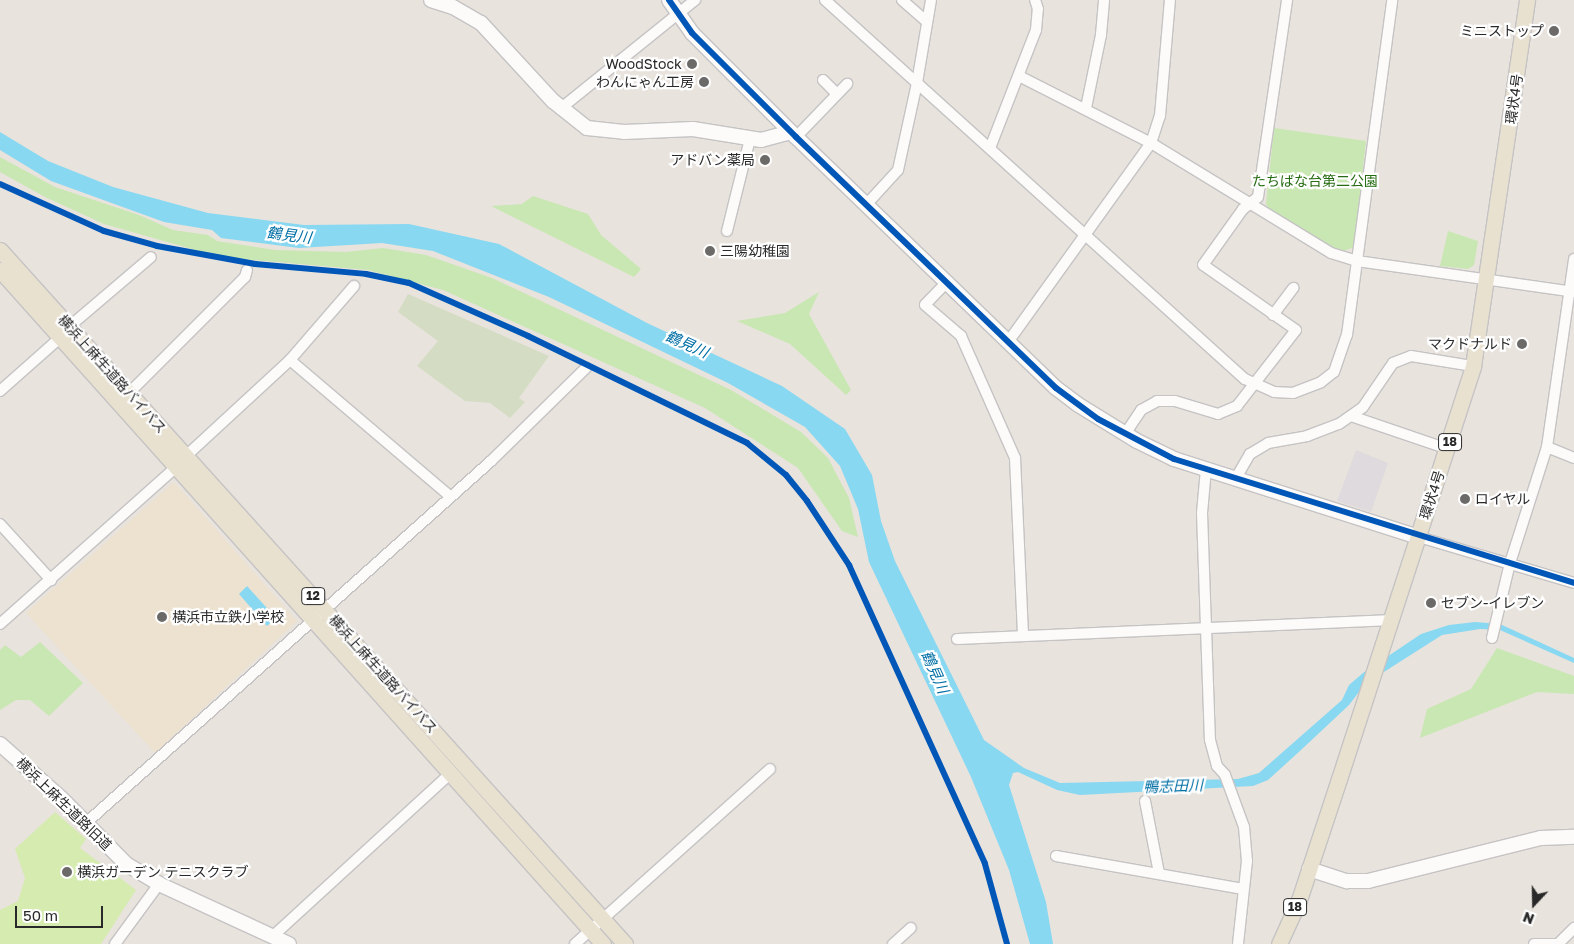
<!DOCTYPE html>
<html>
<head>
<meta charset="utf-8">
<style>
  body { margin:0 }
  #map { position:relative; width:1574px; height:944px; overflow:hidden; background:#e8e3dd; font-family:"Golos Text","Noto Sans JP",sans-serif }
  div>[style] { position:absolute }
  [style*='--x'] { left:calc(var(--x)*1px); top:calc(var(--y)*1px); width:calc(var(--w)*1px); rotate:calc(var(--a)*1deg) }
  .industrial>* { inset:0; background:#dedadd }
  .education>* { inset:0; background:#ede2d0 }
  .green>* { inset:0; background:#c9e7b2 }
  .cemetery>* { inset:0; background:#d4ddc3 }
  .pitch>* { inset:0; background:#d6ebaf }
  .water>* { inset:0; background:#89d8f2 }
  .roads { filter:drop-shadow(1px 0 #c5c3c4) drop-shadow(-1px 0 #c5c3c4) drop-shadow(0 1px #c5c3c4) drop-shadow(0 -1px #c5c3c4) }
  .street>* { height:10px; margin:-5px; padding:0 5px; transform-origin:5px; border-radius:5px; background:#fcfbfa }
  .secondary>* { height:14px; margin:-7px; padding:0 7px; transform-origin:7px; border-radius:7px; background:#fcfbfa }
  .primary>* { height:15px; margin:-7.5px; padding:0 7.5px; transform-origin:7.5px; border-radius:7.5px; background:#e8e1d0 }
  .cycleway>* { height:6px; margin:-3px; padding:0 3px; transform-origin:3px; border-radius:3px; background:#0057b8 }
  .dots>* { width:14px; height:14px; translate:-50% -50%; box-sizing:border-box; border:2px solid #fff; border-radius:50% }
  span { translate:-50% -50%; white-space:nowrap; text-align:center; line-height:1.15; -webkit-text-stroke:4.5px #fff; paint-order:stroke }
  .shield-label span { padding:1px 4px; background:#fff; border:1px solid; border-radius:4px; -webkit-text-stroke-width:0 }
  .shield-label { font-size:12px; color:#292929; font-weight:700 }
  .poi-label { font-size:14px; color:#292929 }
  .right { translate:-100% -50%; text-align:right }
  .left { translate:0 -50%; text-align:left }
  .street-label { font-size:14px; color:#292929 }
  .park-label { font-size:14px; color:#266c12 }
  .water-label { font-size:15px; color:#006fa5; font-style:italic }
  .north { position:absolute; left:1509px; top:879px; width:50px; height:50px; -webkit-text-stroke:4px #fff; paint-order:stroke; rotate:201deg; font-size:14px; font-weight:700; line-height:20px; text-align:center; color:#292929 }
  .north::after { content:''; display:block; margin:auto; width:18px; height:22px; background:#292929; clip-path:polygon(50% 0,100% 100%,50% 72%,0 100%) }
  .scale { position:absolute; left:15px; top:906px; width:88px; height:22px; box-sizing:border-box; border:2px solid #292929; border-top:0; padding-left:6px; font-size:15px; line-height:18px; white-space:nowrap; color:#292929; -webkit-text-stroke:4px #fff; paint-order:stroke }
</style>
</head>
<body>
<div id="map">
  <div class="industrial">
    <i style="clip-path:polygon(1356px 450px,1388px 463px,1371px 512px,1337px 501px)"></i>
  </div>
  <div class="education">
    <i style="clip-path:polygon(174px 482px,297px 621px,155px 753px,26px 613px)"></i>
  </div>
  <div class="green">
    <i style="clip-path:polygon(1274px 128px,1366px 141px,1354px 247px,1344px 251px,1325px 244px,1269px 210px,1266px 204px)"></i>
    <i style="clip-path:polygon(0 157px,55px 187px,139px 215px,173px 230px,208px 235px,217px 241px,275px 250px,346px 252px,383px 248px,426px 255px,492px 278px,731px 390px,801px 432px,828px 458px,849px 498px,858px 537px,842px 531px,798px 468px,705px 408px,443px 290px,368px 270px,220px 257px,104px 224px,45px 197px,0 172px)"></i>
    <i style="clip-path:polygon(533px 196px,588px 214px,601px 235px,641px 269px,634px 277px,491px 206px,522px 204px)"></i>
    <i style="clip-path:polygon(1448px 231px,1478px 241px,1474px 265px,1468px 269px,1440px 266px)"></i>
    <i style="clip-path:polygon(819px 292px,809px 314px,851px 390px,846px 395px,790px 344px,737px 321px,785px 313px)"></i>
    <i style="clip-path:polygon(40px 642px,83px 683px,49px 716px,30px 700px,16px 700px,0 710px,0 650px,5px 645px,21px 657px)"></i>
    <i style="clip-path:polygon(1497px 648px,1574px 676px,1574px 694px,1537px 692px,1420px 738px,1427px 709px,1471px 689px)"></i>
  </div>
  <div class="cemetery">
    <i style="clip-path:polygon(408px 294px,549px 356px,519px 398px,525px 402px,510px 418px,490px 403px,465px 401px,417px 366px,438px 341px,398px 312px)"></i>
  </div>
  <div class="pitch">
    <i style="clip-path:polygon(55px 812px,86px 839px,80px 848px,136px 890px,101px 944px,0 944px,0 910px,18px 901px,25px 878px,15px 849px)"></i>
  </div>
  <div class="water">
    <i style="clip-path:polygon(0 132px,48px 161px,113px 187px,208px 213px,304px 225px,409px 224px,499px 244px,647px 323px,782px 386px,845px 429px,872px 475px,881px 521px,895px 561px,984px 740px,1024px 768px,1060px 783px,1238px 779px,1259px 773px,1342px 700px,1349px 685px,1363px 673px,1421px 634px,1449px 625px,1475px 622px,1500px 624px,1574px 658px,1574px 663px,1500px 630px,1480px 629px,1442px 635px,1365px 684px,1349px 705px,1301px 750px,1268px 780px,1253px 786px,1080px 795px,1057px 790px,1018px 772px,1013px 773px,1009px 785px,1046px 902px,1053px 944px,1030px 944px,1009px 870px,971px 777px,869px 562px,858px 509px,840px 466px,805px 427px,728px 383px,549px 297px,433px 251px,382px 243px,299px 248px,221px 238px,212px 230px,164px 222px,51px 181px,0 150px)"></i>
    <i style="clip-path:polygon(247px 586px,276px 618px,267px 626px,239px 594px)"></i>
  </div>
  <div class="roads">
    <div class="street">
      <i style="--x:825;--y:0;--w:124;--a:42.1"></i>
      <i style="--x:917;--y:83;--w:89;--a:102.3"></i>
      <i style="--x:898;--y:170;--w:47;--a:132.4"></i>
      <i style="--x:902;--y:0;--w:33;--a:41"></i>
      <i style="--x:931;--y:0;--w:84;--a:99.6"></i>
      <i style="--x:917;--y:83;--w:442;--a:42.1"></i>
      <i style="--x:1245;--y:379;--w:32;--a:24"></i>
      <i style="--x:1274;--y:392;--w:19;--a:3"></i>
      <i style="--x:1293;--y:393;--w:30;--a:-21"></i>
      <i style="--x:1321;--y:382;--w:16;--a:-38"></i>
      <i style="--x:1334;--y:372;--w:39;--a:-71"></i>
      <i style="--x:1347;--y:335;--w:338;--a:-82.3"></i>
      <i style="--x:1019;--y:76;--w:148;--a:26.9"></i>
      <i style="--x:1151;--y:143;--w:211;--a:31.4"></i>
      <i style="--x:1331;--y:253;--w:27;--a:17"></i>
      <i style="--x:1357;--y:261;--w:219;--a:8.1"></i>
      <i style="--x:823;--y:80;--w:20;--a:45"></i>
      <i style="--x:1086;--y:108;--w:75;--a:-78.4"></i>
      <i style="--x:1101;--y:35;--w:35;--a:-85"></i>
      <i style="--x:560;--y:109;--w:174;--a:-38.9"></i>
      <i style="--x:796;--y:137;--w:74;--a:-46.1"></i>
      <i style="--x:990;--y:148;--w:127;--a:-68.7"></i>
      <i style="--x:1036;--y:30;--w:21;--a:-85"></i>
      <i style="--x:1038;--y:9;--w:9;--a:-108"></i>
      <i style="--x:727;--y:231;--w:95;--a:-76"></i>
      <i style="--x:946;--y:283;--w:30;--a:134"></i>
      <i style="--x:925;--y:305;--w:48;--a:40.7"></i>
      <i style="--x:961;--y:336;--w:133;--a:66.1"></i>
      <i style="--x:1015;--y:458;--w:178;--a:87.4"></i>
      <i style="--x:1273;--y:315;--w:34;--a:-53"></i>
      <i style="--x:70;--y:326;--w:106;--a:-40.4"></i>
      <i style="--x:1008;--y:342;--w:245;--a:-54.3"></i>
      <i style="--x:1151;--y:143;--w:28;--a:-72"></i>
      <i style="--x:1160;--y:116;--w:116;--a:-85.1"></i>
      <i style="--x:290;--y:360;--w:211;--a:40.4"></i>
      <i style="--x:0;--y:391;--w:81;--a:-41.5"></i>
      <i style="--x:129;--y:393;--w:164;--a:-45"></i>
      <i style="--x:245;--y:277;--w:7;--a:-74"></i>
      <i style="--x:1351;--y:416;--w:102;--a:18.8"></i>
      <i style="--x:1125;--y:434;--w:29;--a:-56"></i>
      <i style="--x:1141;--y:410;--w:18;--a:-29"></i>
      <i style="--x:1157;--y:401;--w:18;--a:0"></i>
      <i style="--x:1175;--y:401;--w:45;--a:16.8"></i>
      <i style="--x:1218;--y:414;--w:21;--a:-23"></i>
      <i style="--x:1237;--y:406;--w:96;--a:-52.2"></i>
      <i style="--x:1296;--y:330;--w:113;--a:-145"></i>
      <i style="--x:1203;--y:265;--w:69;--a:-54.5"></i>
      <i style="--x:1243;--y:209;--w:19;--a:-39"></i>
      <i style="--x:1258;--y:197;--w:199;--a:-81.6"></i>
      <i style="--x:1547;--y:447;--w:29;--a:22"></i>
      <i style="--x:186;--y:456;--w:142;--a:-42.7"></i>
      <i style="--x:290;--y:360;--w:98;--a:-49.1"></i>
      <i style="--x:1206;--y:469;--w:44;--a:95.2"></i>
      <i style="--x:1202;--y:513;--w:227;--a:88"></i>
      <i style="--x:1210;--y:740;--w:27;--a:75"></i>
      <i style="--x:1217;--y:766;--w:12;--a:48"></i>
      <i style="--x:1225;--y:775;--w:55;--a:69.9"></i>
      <i style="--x:1244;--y:827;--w:34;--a:85"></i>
      <i style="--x:1247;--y:861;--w:83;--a:96.2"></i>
      <i style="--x:1236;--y:478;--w:28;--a:-60"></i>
      <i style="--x:1250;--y:454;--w:21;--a:-31"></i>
      <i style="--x:1268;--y:443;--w:40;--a:-10"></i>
      <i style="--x:1307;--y:436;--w:34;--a:-21"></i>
      <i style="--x:1339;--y:424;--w:29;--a:-35"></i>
      <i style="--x:1363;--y:407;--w:53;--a:-55.7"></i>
      <i style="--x:1393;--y:363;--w:19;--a:-21"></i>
      <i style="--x:1411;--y:356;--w:63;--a:9.2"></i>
      <i style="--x:0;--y:524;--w:76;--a:47.7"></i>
      <i style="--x:1419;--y:537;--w:162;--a:16.5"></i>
      <i style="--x:0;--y:624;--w:236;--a:-41.7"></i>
      <i style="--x:1492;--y:638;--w:77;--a:-76.5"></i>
      <i style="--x:1510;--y:563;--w:122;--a:-72.3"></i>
      <i style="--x:1547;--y:447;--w:190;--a:-81.8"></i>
      <i style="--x:957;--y:639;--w:431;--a:-2.5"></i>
      <i style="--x:1145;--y:801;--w:73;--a:79"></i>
      <i style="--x:86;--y:823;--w:543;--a:-41.79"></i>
      <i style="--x:491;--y:461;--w:133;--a:-44.4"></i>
      <i style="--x:1056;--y:856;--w:190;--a:10"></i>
      <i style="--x:273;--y:936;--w:240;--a:-42.5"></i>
      <i style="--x:115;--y:944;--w:74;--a:-53.7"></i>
      <i style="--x:575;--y:944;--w:262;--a:-41.9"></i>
      <i style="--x:893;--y:944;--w:24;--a:-42"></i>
      <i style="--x:1534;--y:944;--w:24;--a:0"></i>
      <i style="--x:1558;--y:944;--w:23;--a:-45"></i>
    </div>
    <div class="secondary">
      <i style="--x:431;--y:0;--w:23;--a:18"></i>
      <i style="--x:453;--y:7;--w:32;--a:30"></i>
      <i style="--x:481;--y:23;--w:106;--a:47.3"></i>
      <i style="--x:553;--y:101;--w:43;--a:38.5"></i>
      <i style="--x:587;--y:128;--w:37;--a:6"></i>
      <i style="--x:624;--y:132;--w:69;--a:-2.5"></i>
      <i style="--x:693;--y:129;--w:69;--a:9.2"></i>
      <i style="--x:761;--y:140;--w:31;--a:-15"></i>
      <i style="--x:669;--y:0;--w:40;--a:55.1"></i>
      <i style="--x:692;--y:33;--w:147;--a:45"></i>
      <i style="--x:796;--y:137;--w:361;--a:44"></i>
      <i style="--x:1056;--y:388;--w:26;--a:37"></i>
      <i style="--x:1077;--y:404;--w:70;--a:31.7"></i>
      <i style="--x:1137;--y:441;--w:41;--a:25.9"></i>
      <i style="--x:1174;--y:459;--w:257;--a:17.7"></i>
      <i style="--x:0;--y:744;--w:81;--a:41.5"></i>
      <i style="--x:61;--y:798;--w:93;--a:45.4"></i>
      <i style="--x:126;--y:864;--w:39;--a:31"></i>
      <i style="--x:159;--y:884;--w:143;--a:24.8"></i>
      <i style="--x:1309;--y:869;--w:40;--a:18"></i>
      <i style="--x:1347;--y:881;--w:21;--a:0"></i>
      <i style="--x:1368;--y:881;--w:178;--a:-14"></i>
      <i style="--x:1541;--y:838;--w:33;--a:-2"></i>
    </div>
    <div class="primary">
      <i style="--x:0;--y:250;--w:934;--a:47.99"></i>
      <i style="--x:0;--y:270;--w:904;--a:48.18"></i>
      <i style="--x:1279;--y:944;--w:48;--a:-65.6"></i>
      <i style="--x:1299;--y:900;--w:127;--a:-71.7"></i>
      <i style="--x:1339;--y:779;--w:434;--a:-72"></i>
      <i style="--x:1473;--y:366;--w:370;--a:-81.6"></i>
    </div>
  </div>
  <div class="cycleway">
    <i style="--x:669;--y:0;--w:40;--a:55.1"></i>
    <i style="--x:692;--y:33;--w:147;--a:45"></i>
    <i style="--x:796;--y:137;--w:361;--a:44"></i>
    <i style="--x:1056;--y:388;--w:52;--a:36.4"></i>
    <i style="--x:1098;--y:419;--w:86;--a:27.8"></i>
    <i style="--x:1174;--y:459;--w:419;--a:17.2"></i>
    <i style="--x:0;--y:184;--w:114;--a:24.3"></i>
    <i style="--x:104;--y:231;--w:55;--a:15.8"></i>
    <i style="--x:157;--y:246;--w:100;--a:10.4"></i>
    <i style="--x:255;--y:264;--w:111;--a:5.1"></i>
    <i style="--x:366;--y:274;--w:44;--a:11.8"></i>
    <i style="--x:409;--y:283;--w:130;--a:24"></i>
    <i style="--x:528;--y:336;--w:244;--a:26"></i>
    <i style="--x:747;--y:443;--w:50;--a:39.4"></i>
    <i style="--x:786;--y:475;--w:33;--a:51"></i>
    <i style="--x:807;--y:501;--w:77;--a:56.7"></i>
    <i style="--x:849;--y:565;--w:328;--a:65.5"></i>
    <i style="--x:985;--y:864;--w:83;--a:74.6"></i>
  </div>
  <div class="dots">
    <i style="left:1554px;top:31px;background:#6c6a68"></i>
    <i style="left:692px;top:64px;background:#6c6a68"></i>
    <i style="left:704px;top:82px;background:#6c6a68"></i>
    <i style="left:765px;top:160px;background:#6c6a68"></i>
    <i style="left:710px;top:251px;background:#6c6a68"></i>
    <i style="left:1522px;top:344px;background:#6c6a68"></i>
    <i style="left:1465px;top:499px;background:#6c6a68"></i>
    <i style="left:1431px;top:603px;background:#6c6a68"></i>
    <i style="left:162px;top:617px;background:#6c6a68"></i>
    <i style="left:67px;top:872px;background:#6c6a68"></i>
  </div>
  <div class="shield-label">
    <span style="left:1450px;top:442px">18</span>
    <span style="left:313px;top:596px">12</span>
    <span style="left:1295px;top:907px">18</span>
  </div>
  <div class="poi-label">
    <span class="right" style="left:1544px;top:31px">ミニストップ</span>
    <span class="right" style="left:682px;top:64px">WoodStock</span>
    <span class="right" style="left:694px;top:82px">わんにゃん工房</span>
    <span class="right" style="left:755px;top:160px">アドバン薬局</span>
    <span class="left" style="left:720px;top:251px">三陽幼稚園</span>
    <span class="right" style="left:1512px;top:344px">マクドナルド</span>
    <span class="left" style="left:1475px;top:499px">ロイヤル</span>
    <span class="left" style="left:1441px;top:603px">セブン-イレブン</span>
    <span class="left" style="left:172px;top:617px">横浜市立鉄小学校</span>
    <span class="left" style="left:77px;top:872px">横浜ガーデン テニスクラブ</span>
  </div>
  <div class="street-label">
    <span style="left:1514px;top:99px;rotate:-82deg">環状4号</span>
    <span style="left:112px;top:374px;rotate:48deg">横浜上麻生道路バイパス</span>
    <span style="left:1432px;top:495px;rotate:-72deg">環状4号</span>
    <span style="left:383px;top:674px;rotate:48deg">横浜上麻生道路バイパス</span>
    <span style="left:64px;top:804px;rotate:44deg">横浜上麻生道路旧道</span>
  </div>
  <div class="park-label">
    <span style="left:1315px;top:181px">たちばな台第二公園</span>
  </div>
  <div class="water-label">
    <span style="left:289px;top:235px;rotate:7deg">鶴見川</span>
    <span style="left:687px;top:344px;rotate:24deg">鶴見川</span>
    <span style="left:935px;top:672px;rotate:66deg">鶴見川</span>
    <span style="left:1173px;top:786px;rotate:-2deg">鴨志田川</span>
  </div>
  <div class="north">N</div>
  <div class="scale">50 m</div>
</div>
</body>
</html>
